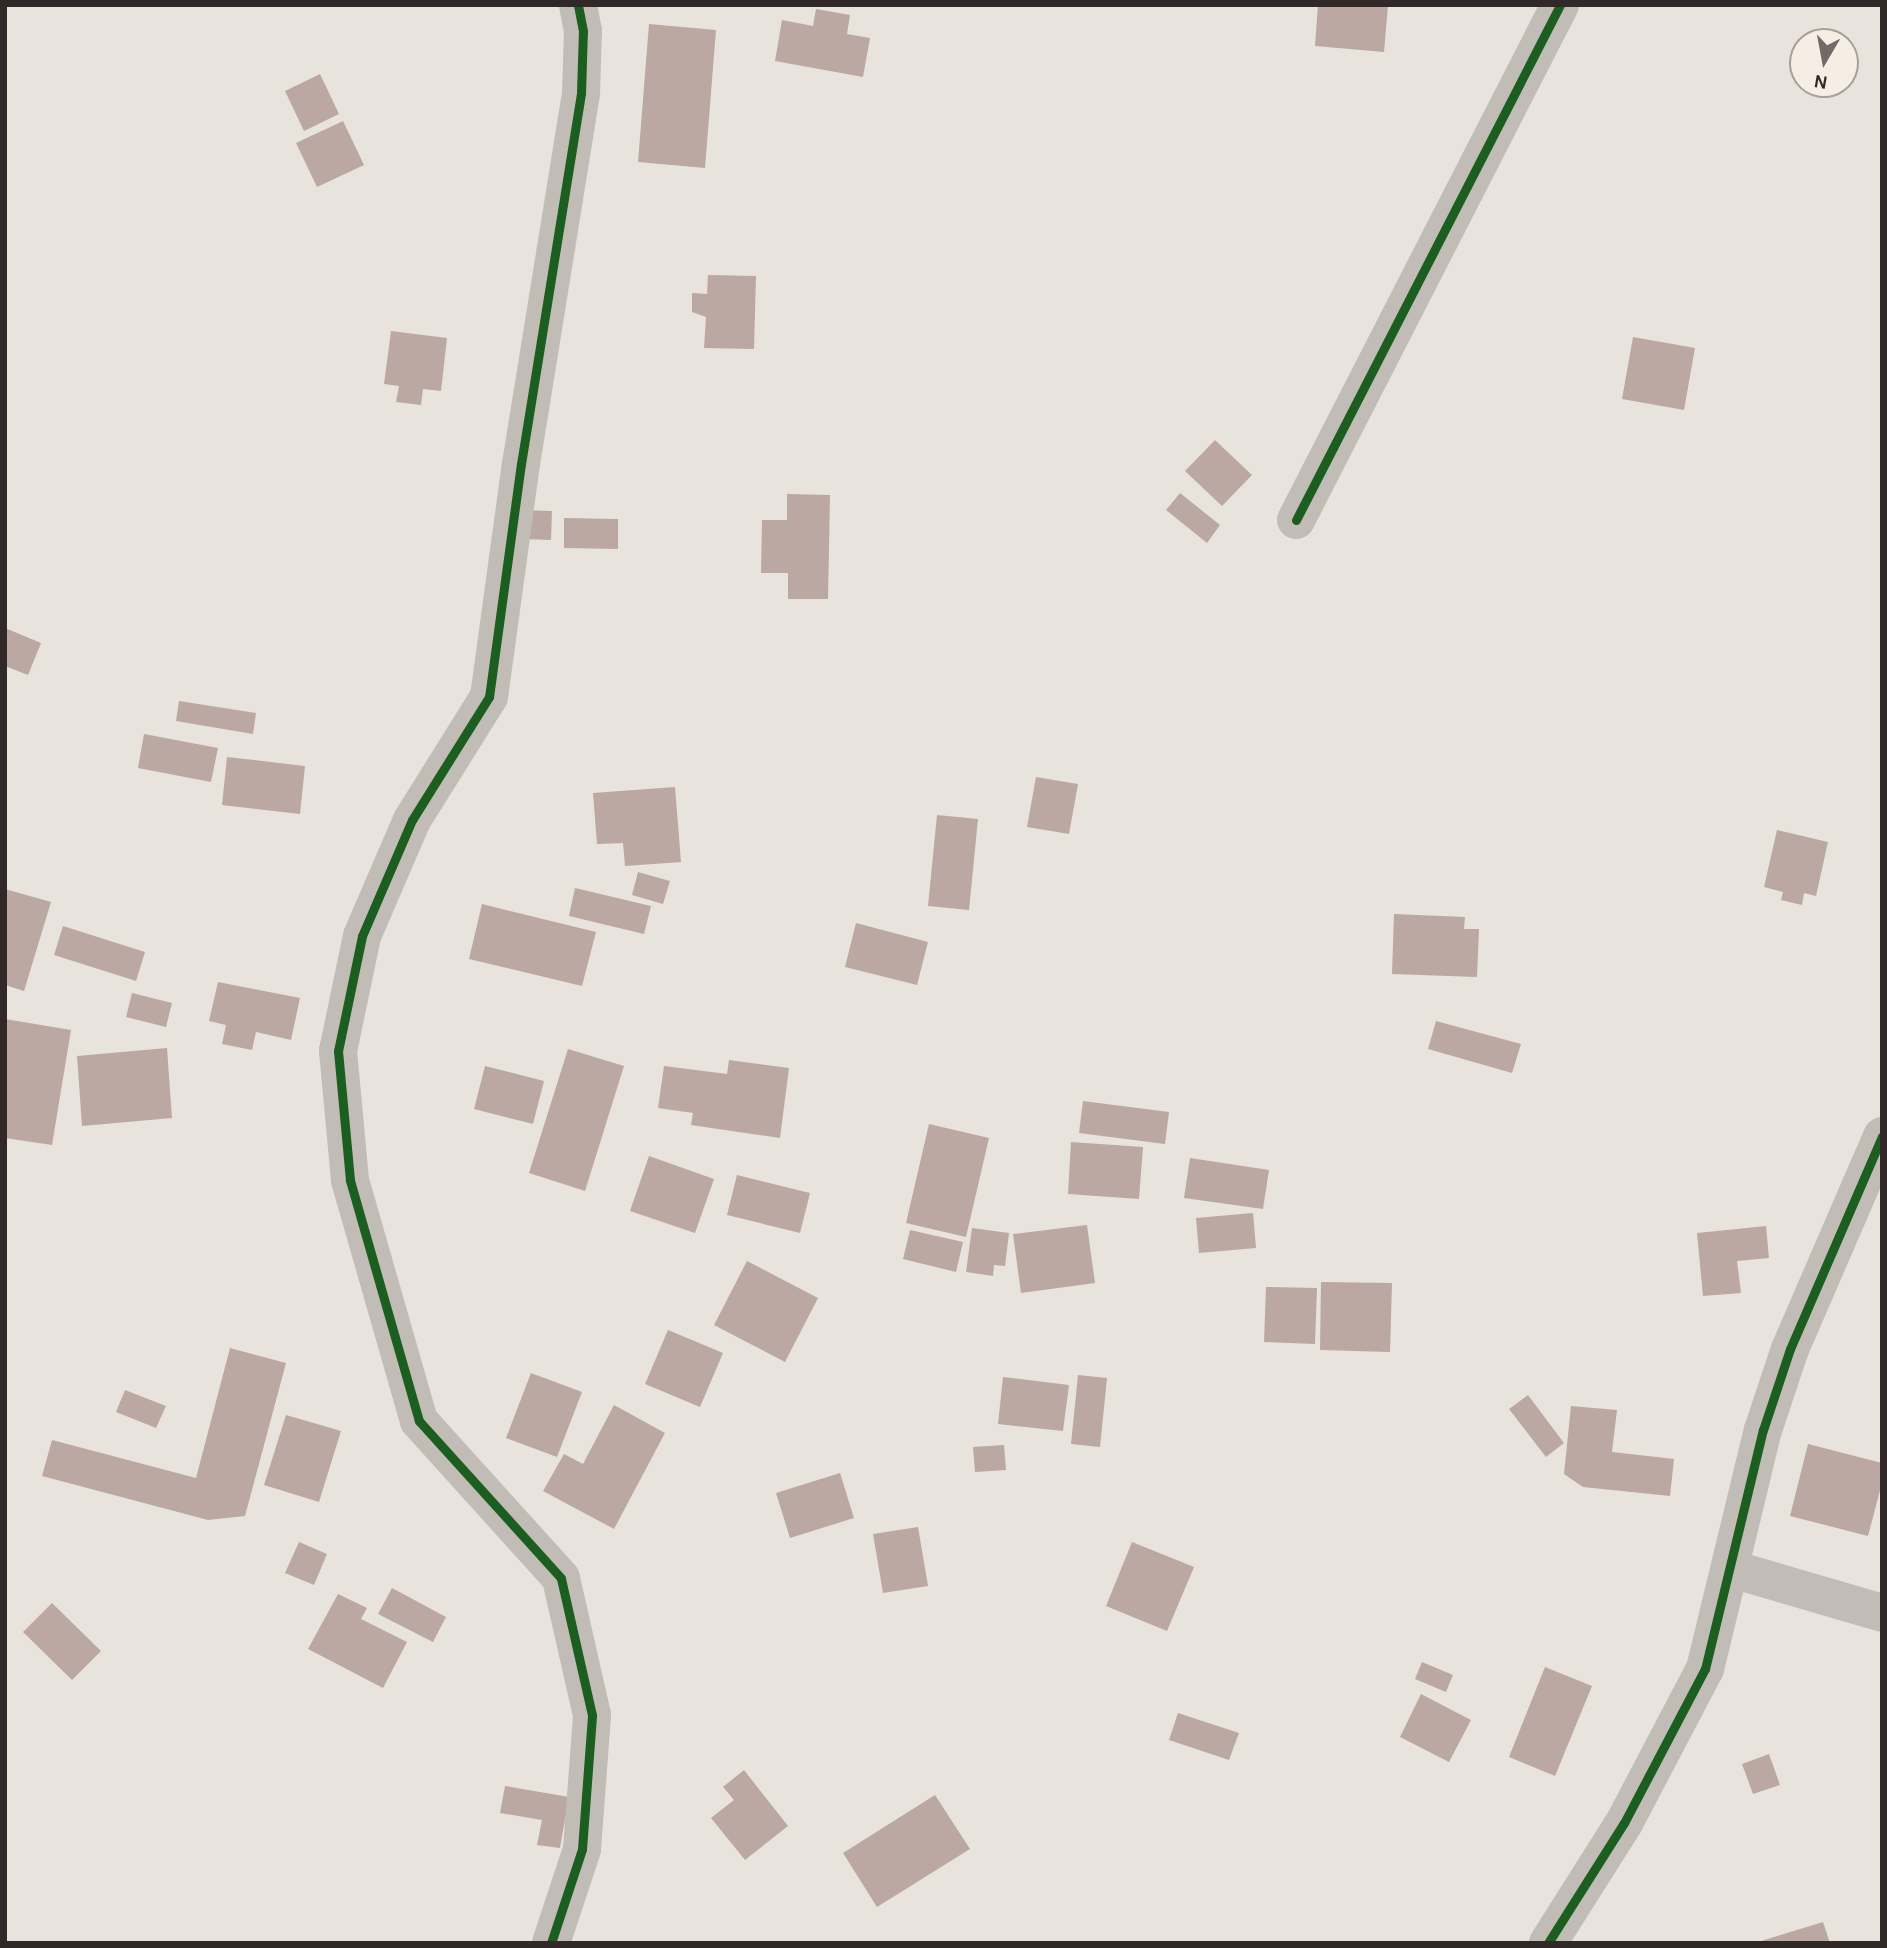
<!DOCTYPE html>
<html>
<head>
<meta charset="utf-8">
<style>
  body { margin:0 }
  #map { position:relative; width:1887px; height:1948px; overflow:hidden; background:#e9e3de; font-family:Karla,sans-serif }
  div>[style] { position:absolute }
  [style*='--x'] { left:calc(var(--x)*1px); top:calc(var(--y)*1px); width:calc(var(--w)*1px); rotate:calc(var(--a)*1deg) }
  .building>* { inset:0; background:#bba8a2 }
  .minor>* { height:38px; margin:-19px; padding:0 19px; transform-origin:19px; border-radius:19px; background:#c2bcb7 }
  .cycleway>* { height:9px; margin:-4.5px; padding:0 4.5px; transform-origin:4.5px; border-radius:4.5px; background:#1b5e20 }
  span { translate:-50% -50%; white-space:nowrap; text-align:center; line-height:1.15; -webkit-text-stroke:6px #f6ede5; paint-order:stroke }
  .frame { position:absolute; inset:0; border:7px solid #312927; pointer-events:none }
  .north { position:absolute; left:1789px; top:28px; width:70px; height:70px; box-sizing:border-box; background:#f6ede5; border:2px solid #a79f99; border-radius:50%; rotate:190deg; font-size:19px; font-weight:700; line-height:28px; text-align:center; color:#312927 }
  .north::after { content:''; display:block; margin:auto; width:24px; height:32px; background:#716a67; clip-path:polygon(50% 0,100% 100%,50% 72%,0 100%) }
</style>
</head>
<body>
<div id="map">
  <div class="building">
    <i style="clip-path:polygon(1318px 5px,1388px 5px,1384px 52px,1315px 46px)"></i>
    <i style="clip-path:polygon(816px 9px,850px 15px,847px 34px,870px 38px,863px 77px,775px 61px,782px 20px,813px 26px)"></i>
    <i style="clip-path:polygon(649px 24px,716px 30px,705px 168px,638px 162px)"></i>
    <i style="clip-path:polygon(320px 74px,339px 114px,304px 131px,285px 91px)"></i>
    <i style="clip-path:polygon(343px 121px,364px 165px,317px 187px,296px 143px)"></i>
    <i style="clip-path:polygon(708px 275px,756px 276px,754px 349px,704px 348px,706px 317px,692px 312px,692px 293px,707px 294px)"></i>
    <i style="clip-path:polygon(391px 331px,447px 338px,441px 391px,423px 389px,421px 405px,396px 402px,399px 386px,384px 384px)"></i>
    <i style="clip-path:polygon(1633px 337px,1695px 348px,1684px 410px,1622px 399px)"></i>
    <i style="clip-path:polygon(1215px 440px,1252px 475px,1222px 506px,1185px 471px)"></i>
    <i style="clip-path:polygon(1180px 493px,1220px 525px,1207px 543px,1166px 510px)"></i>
    <i style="clip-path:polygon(787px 494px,830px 495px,828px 599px,788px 599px,788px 573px,761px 573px,762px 520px,787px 520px)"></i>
    <i style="clip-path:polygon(521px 510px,552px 511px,551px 540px,521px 539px)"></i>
    <i style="clip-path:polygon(564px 518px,618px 519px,618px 549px,564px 548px)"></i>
    <i style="clip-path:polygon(5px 628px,41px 643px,28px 675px,5px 666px)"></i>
    <i style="clip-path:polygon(179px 701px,256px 713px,253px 734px,176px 721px)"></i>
    <i style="clip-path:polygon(144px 734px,218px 748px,211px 782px,138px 768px)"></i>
    <i style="clip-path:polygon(227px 757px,305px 766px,300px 814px,222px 805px)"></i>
    <i style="clip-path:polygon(1036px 777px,1078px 784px,1069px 834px,1027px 827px)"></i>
    <i style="clip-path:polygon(675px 787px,681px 862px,625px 866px,623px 843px,597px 844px,593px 793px)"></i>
    <i style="clip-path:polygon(937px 815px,978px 819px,969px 910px,928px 906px)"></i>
    <i style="clip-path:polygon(1777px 830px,1828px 842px,1816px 896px,1804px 893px,1802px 905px,1781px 900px,1783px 892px,1764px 887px)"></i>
    <i style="clip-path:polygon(638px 872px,670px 881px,663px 904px,632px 895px)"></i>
    <i style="clip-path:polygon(575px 888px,651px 906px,644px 934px,569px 916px)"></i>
    <i style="clip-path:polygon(5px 889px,51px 902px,24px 991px,5px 985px)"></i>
    <i style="clip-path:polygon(482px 904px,596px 932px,582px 986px,469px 959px)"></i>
    <i style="clip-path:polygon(1394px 914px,1465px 917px,1464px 929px,1479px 929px,1477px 977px,1392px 974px)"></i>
    <i style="clip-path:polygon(856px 923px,928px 942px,917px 985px,845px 967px)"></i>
    <i style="clip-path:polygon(63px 926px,145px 952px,136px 981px,54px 955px)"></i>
    <i style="clip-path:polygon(218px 982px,300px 998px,291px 1040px,256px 1032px,252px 1050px,222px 1044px,226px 1025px,209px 1021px)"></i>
    <i style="clip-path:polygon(132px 993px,172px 1003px,166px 1027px,126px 1017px)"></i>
    <i style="clip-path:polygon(5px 1019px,71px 1030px,52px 1145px,5px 1138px)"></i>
    <i style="clip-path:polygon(1436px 1021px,1521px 1044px,1512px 1073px,1428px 1049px)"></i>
    <i style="clip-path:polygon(167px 1048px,172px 1118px,82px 1126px,77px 1056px)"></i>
    <i style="clip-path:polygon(568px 1049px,624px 1066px,585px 1191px,529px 1173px)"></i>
    <i style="clip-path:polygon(729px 1060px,789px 1068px,780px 1138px,691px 1125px,693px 1113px,658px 1108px,664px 1066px,727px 1074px)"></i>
    <i style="clip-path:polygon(485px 1066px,544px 1081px,533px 1124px,474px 1109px)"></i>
    <i style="clip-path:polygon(1083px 1101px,1169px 1112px,1165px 1144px,1079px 1133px)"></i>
    <i style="clip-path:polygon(929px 1124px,989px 1138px,966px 1237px,906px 1223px)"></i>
    <i style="clip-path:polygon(1071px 1142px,1143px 1147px,1139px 1199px,1068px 1194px)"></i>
    <i style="clip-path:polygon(649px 1156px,714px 1179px,695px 1233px,630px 1211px)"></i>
    <i style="clip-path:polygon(1190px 1158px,1269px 1170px,1263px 1209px,1184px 1198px)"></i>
    <i style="clip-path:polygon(737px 1175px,810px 1193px,800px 1233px,727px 1215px)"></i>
    <i style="clip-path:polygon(1253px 1213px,1256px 1248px,1199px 1253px,1196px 1218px)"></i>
    <i style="clip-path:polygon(1087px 1225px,1095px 1283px,1021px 1293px,1013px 1234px)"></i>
    <i style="clip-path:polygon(1766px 1226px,1769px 1258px,1737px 1261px,1741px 1293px,1703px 1296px,1697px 1233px)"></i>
    <i style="clip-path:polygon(972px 1228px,1009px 1233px,1005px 1266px,994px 1265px,993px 1276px,966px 1272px)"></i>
    <i style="clip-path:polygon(910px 1230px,963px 1242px,956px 1272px,903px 1259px)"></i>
    <i style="clip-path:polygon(747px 1261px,818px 1298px,785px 1362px,714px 1325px)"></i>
    <i style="clip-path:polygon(1321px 1282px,1392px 1283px,1390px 1352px,1320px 1350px)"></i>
    <i style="clip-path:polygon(1266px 1287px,1317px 1288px,1315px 1344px,1264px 1342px)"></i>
    <i style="clip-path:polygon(668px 1330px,723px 1353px,700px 1407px,645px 1384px)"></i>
    <i style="clip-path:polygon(230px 1348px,286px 1363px,245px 1516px,208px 1520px,42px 1476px,52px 1440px,196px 1478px)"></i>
    <i style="clip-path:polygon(531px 1373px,582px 1392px,557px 1457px,506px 1438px)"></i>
    <i style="clip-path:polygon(1078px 1375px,1107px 1378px,1100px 1447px,1071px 1444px)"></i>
    <i style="clip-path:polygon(1003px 1377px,1069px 1385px,1063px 1431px,998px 1424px)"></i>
    <i style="clip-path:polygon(125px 1390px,166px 1406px,156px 1428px,116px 1412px)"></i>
    <i style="clip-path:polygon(1528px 1395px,1564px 1443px,1546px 1457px,1509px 1409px)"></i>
    <i style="clip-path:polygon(614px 1405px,665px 1433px,614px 1529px,543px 1491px,564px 1454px,583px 1464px)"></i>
    <i style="clip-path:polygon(1571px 1406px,1617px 1410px,1612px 1452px,1674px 1459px,1670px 1496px,1583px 1487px,1564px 1474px)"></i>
    <i style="clip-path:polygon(286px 1415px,341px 1431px,319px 1502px,264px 1485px)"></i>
    <i style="clip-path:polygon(1808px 1444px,1882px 1463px,1882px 1483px,1868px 1536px,1790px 1516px)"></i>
    <i style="clip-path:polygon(1004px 1445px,1006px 1470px,975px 1472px,973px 1447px)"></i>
    <i style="clip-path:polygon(840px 1473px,854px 1518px,790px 1538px,776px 1493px)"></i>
    <i style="clip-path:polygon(918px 1527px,928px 1586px,883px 1593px,873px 1534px)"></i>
    <i style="clip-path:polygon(299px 1542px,327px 1554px,314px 1585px,285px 1573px)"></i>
    <i style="clip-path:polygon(1132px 1542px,1194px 1567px,1167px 1631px,1106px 1606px)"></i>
    <i style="clip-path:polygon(392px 1588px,446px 1617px,433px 1642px,378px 1614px)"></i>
    <i style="clip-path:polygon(338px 1594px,367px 1608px,361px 1619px,407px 1642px,383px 1688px,308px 1649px)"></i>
    <i style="clip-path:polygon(52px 1603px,101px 1651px,72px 1680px,23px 1632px)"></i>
    <i style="clip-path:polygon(1422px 1662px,1453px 1675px,1446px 1692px,1415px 1679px)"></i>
    <i style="clip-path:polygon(1545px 1667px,1592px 1686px,1555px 1776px,1509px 1757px)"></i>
    <i style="clip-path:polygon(1421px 1694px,1471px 1720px,1449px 1762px,1400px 1737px)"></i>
    <i style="clip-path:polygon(1178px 1713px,1239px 1733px,1229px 1760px,1169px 1740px)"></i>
    <i style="clip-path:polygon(1769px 1754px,1780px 1785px,1753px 1794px,1742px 1764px)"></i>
    <i style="clip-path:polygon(744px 1770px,788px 1826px,745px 1860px,711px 1818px,734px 1800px,723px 1787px)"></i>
    <i style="clip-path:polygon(505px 1786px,569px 1797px,560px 1848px,537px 1845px,542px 1820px,500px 1813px)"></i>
    <i style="clip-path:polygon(935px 1795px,970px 1849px,877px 1907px,843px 1853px)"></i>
    <i style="clip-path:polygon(1823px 1922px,1830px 1943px,1758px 1943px,1758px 1942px)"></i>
  </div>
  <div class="minor">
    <i style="--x:1296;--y:520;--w:579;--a:-62.86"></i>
    <i style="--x:1732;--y:1569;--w:156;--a:16.3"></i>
    <i style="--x:551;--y:1943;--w:99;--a:-71.7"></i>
    <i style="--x:582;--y:1849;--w:134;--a:-85.7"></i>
    <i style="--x:592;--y:1715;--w:140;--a:-102.8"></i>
    <i style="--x:561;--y:1578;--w:212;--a:-132.1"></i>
    <i style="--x:419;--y:1421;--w:251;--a:-106"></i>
    <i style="--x:350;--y:1180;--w:130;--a:-95.3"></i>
    <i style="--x:338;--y:1051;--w:117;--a:-78.2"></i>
    <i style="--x:362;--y:936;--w:126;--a:-66.7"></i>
    <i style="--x:412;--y:820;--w:145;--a:-58"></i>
    <i style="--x:489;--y:697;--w:235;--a:-82.2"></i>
    <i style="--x:521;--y:464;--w:376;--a:-80.8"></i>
    <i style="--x:581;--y:93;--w:62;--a:-88.2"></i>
    <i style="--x:583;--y:31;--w:26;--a:-101"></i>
    <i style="--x:1548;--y:1943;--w:142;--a:-57.7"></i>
    <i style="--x:1624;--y:1823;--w:174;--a:-62.3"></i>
    <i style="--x:1705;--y:1669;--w:246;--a:-76.4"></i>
    <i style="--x:1763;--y:1430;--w:85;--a:-71.6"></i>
    <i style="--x:1790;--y:1349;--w:232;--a:-66.6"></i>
  </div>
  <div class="cycleway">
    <i style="--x:1296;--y:520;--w:579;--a:-62.86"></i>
    <i style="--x:551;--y:1943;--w:99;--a:-71.7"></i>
    <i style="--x:582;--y:1849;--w:134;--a:-85.7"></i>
    <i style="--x:592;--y:1715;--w:140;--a:-102.8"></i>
    <i style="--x:561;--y:1578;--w:212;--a:-132.1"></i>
    <i style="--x:419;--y:1421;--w:251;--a:-106"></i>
    <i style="--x:350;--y:1180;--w:130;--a:-95.3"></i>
    <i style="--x:338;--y:1051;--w:117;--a:-78.2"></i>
    <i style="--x:362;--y:936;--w:126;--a:-66.7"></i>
    <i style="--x:412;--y:820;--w:145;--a:-58"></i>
    <i style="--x:489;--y:697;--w:235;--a:-82.2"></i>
    <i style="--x:521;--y:464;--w:376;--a:-80.8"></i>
    <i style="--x:581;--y:93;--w:62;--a:-88.2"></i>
    <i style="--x:583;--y:31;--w:26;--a:-101"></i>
    <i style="--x:1548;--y:1943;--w:142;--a:-57.7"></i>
    <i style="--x:1624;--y:1823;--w:174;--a:-62.3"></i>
    <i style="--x:1705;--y:1669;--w:246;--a:-76.4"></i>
    <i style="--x:1763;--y:1430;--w:85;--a:-71.6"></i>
    <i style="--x:1790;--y:1349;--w:232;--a:-66.6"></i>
  </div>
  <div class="frame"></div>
  <div class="north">N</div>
</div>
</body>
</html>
